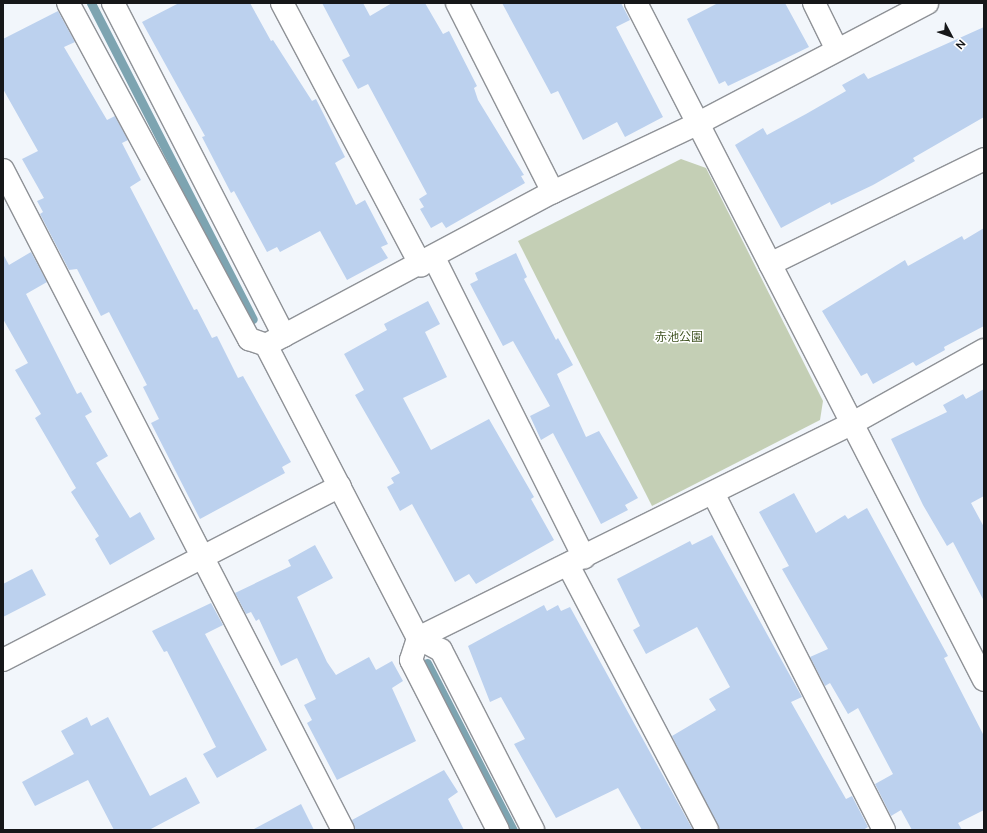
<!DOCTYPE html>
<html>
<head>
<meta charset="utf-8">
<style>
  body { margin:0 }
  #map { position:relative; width:987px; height:833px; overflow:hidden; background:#f2f6fb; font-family:Figtree,"Noto Sans JP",sans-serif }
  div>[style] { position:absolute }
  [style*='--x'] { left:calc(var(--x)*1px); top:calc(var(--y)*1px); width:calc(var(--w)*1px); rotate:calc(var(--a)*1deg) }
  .green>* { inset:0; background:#c4cfb5 }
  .stream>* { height:9px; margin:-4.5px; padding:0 4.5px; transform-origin:4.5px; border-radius:4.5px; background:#7da4b1 }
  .building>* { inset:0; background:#bcd1ee }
  .roads { filter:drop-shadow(1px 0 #8f9297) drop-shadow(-1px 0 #8f9297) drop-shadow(0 1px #8f9297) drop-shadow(0 -1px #8f9297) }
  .street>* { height:22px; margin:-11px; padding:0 11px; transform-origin:11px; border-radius:11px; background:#fff }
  span { translate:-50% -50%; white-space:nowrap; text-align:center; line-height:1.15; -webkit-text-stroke:3px #fff; paint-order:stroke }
  .park-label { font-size:12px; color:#435625 }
  .frame { position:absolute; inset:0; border:4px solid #161719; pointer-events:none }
  .north { position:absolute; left:931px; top:16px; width:40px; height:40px; -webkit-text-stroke:3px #fff; paint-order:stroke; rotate:131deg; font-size:11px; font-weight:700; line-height:16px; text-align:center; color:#161719 }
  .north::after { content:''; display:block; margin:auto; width:14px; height:18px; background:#161719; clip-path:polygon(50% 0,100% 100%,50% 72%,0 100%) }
</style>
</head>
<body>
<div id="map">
  <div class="green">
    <i style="clip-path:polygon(681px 159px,706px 168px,823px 401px,820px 420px,652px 506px,518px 241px)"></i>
  </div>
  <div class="stream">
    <i style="--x:91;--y:3;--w:355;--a:62.9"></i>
    <i style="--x:427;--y:663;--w:188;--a:62.8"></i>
  </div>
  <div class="building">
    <i style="clip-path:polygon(179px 3px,250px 3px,271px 41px,273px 40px,312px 101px,316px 99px,345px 157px,335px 163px,356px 205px,365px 200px,388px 244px,381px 247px,388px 258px,347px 280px,320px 231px,280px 252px,277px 247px,267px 252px,234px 191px,231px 193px,202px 137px,205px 136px,142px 22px)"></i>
    <i style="clip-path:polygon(322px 3px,363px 3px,370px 16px,392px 3px,425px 3px,443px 34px,449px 31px,477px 86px,474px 88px,478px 100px,524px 175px,521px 176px,525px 183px,446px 228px,442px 222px,431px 228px,420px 209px,424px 207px,419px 199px,427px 194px,368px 84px,358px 89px,342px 60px,350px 56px)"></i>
    <i style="clip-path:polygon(502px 3px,621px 3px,630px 20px,616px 27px,663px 117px,625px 137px,617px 122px,583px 140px,558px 91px,551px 94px)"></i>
    <i style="clip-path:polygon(718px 3px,785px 3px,809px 47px,728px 86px,725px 81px,719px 84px,687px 19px)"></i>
    <i style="clip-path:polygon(58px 11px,75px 42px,64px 47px,107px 120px,115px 116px,128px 140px,122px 143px,141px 180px,130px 187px,194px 310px,197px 309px,212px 338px,217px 336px,238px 378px,243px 376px,291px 462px,282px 467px,285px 473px,200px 519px,151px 423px,159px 419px,143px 387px,147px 385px,109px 312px,101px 316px,77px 269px,69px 270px,40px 214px,43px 212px,37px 201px,44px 198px,22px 159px,38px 151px,3px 89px,3px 39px)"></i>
    <i style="clip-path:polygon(984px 27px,984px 117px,913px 158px,915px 161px,873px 185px,831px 205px,830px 202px,781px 228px,735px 145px,763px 128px,767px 135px,806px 114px,846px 91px,842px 85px,864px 73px,868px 79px)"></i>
    <i style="clip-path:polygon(984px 228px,984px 326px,944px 347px,945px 350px,916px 366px,913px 362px,873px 384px,867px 373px,861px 376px,822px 311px,905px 260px,908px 266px,962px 236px,964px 240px)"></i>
    <i style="clip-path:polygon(31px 252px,47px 282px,26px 294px,77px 394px,81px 392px,92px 412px,85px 416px,108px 456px,96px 463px,130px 518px,140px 512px,155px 539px,110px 565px,95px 539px,99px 536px,71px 492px,76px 488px,35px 418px,41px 414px,15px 370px,28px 363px,3px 319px,3px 254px,9px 265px)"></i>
    <i style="clip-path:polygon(516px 253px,527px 277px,524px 279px,556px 340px,558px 338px,573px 365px,557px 374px,586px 437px,599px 431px,638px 498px,625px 505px,628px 510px,601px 524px,553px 433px,541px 440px,530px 416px,550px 406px,513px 341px,503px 346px,470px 284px,478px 280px,475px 273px)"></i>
    <i style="clip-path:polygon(428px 301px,440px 324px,425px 332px,447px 377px,403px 398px,431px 450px,489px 419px,534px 497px,531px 499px,554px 540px,476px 584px,469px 574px,455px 582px,412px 504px,400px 511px,387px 487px,394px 483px,391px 478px,400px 473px,355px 395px,364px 390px,344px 354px,387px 330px,384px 324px)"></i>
    <i style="clip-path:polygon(984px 389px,984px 496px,971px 503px,984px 527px,984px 601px,953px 542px,947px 546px,923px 505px,891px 439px,947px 412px,943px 405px,963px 394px,966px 399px)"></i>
    <i style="clip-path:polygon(794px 493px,816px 533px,845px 515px,848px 519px,867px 508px,948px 656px,944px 658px,984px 736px,984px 810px,958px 823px,962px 830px,912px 830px,901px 810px,891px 816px,875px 784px,893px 774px,858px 708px,848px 714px,830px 683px,825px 686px,810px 657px,828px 649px,782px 569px,789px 566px,759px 512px)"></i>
    <i style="clip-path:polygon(712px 535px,802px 697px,791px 702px,846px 799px,852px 796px,868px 827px,863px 830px,719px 830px,672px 736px,716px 710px,709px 699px,730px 687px,697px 627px,646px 654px,633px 630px,640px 626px,617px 579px,690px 541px,692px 545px)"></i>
    <i style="clip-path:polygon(315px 545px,333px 578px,297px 597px,327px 662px,336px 675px,369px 657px,376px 670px,392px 661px,403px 681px,392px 688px,416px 741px,337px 780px,307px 723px,312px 720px,304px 705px,316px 699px,297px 658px,281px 666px,259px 619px,256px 621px,251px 612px,246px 614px,235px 593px,291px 566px,288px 560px)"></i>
    <i style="clip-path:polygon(32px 569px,46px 595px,3px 617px,3px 584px)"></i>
    <i style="clip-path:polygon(211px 603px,223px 625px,205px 634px,267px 750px,217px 778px,203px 754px,216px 747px,167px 651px,164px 652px,152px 631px)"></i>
    <i style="clip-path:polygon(544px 605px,547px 611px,558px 605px,561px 611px,570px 607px,693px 830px,642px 830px,618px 788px,556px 818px,514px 744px,525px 739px,501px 697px,490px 702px,468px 646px)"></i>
    <i style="clip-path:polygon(87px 717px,91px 726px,108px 717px,150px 796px,186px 777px,200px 803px,149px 830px,114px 830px,88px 780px,35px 806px,22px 782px,74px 754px,61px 731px)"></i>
    <i style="clip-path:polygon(444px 770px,458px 792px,448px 799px,464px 830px,355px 830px,352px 820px)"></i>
    <i style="clip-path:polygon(301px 804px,314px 830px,252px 830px)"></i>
  </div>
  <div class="roads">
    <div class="street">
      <i style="--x:68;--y:3;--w:382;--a:61.7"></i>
      <i style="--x:249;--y:339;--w:18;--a:19"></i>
      <i style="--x:266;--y:345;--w:330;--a:62.6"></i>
      <i style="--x:418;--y:638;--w:26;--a:28"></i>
      <i style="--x:441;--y:650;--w:202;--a:62.9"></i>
      <i style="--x:113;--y:3;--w:374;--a:62.8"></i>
      <i style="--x:282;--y:3;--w:297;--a:62.1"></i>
      <i style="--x:457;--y:3;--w:212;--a:63.1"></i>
      <i style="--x:636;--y:3;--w:761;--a:62.8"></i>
      <i style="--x:814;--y:3;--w:52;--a:63.9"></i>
      <i style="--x:3;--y:170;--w:742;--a:62.74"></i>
      <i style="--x:434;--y:258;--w:335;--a:63.4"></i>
      <i style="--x:770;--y:264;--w:238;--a:-26.1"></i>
      <i style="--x:266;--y:345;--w:325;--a:-28.1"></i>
      <i style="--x:553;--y:192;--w:159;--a:-25.3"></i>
      <i style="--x:697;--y:124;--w:260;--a:-27.7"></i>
      <i style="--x:713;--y:493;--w:378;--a:63.1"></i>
      <i style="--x:568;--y:565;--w:299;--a:62.3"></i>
      <i style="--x:3;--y:660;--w:379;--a:-27.3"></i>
      <i style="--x:498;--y:830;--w:191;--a:-117.1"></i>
      <i style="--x:411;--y:660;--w:23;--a:-72"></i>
      <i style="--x:418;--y:638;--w:483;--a:-26.3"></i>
      <i style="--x:851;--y:424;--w:152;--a:-29.1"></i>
    </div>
  </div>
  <div class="park-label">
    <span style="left:679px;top:338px">赤池公園</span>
  </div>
  <div class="frame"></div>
  <div class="north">N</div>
</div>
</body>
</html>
